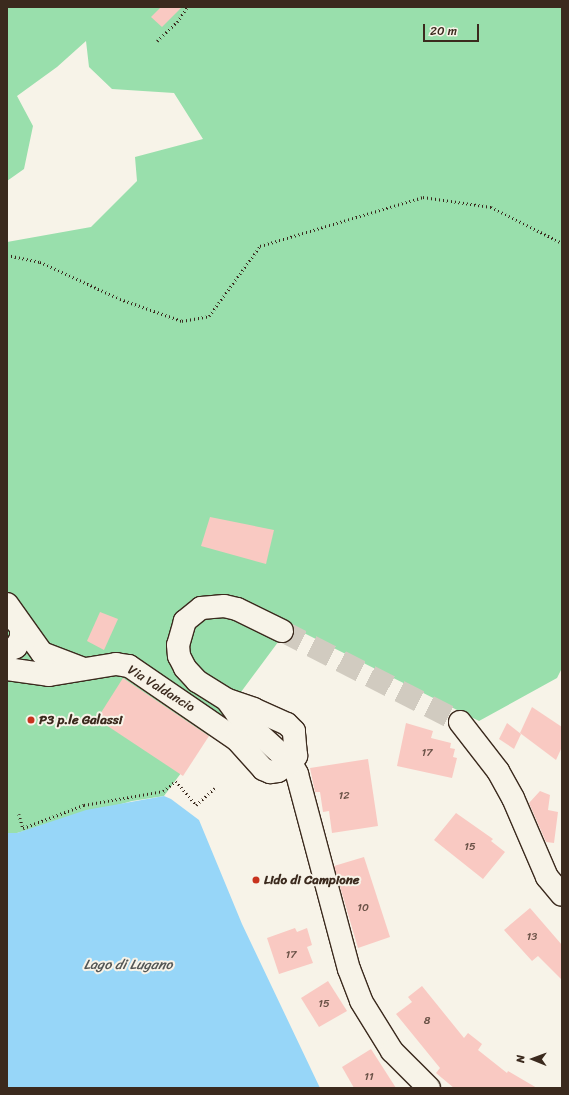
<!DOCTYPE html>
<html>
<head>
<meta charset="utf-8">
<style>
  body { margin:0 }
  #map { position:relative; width:569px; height:1095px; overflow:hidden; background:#f7f3e8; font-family:Sriracha,sans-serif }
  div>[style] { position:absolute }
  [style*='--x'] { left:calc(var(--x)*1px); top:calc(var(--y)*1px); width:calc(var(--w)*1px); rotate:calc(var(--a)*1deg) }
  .green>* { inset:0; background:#99dfac }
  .water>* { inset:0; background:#97d6f8 }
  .building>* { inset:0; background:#f9c9c2 }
  .minor-tunnel>* { height:22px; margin-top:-11px; transform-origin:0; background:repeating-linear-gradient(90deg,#d1cbc0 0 22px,transparent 0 33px) }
  .path>* { height:2.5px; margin-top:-1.25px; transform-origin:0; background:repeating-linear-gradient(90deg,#3b2a1e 0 1px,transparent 0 4px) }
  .roads { filter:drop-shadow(1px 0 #3b2a1e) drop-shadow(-1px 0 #3b2a1e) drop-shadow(0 1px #3b2a1e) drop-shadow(0 -1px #3b2a1e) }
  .minor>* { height:22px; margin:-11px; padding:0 11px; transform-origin:11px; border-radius:11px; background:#f7f3e8 }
  .dots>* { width:11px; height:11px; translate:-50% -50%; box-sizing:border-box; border:2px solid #f7f3e8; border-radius:50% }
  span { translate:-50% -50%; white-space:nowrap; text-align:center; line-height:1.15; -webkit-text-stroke:4px #f7f3e8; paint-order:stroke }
  .number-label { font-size:11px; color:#6a5247 }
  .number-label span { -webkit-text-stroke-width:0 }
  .street-label { font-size:13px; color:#3b2a1e }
  .poi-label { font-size:13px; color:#3b2a1e; font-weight:700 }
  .left { translate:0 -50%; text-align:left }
  .water-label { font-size:14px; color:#525554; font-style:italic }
  .frame { position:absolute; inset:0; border:8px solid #3b2a1e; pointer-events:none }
  .north { position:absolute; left:513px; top:1039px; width:40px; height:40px; -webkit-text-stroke:3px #f7f3e8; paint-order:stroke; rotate:271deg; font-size:11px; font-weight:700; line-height:16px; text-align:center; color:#3b2a1e }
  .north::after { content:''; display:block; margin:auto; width:14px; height:18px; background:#3b2a1e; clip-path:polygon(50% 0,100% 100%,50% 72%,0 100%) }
  .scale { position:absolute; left:423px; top:24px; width:56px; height:18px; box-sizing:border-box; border:2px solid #3b2a1e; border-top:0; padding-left:5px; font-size:12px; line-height:14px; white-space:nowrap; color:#3b2a1e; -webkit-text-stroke:3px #f7f3e8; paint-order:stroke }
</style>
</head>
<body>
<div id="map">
  <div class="green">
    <i style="clip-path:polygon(7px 7px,562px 7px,562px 668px,557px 678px,479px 721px,290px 626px,164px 796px,132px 801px,17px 833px,7px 833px,7px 242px,91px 227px,137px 181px,135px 157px,203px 139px,174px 93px,112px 89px,89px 67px,86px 41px,57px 67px,17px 96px,33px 126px,24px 169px,7px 181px)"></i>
  </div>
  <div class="water">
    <i style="clip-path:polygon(164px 796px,171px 799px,199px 820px,242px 924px,320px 1088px,7px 1088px,7px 833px,17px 833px,86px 810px)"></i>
  </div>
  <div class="building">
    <i style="clip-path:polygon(161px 7px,182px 7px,162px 27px,151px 17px)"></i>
    <i style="clip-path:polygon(210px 517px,274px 530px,266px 564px,201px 546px)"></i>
    <i style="clip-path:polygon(100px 612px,118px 619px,104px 650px,87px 641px)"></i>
    <i style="clip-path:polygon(123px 678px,209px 736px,183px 776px,97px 719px)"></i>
    <i style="clip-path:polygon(532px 707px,562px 727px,562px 747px,556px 760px,520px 733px)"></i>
    <i style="clip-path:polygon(406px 723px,433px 731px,431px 738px,451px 743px,450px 748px,455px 749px,453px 757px,457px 758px,452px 778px,397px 766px)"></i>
    <i style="clip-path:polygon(507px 723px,521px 734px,514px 749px,499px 739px)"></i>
    <i style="clip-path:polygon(368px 759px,378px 826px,332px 833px,329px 811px,323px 812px,320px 792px,315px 792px,310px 768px)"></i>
    <i style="clip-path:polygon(540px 791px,550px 795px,548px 810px,558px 812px,554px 843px,546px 842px,529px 803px)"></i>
    <i style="clip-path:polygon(456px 813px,493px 839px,491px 841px,505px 852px,483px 879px,434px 840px)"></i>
    <i style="clip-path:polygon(364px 857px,390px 937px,358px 948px,334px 866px)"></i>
    <i style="clip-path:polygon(530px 908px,562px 945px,562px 980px,538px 956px,532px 961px,504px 930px)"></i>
    <i style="clip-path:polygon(295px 928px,297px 932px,307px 928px,312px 945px,307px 947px,313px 963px,279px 974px,267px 938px)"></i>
    <i style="clip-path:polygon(328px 981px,347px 1011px,319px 1027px,301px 998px)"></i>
    <i style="clip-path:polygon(422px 986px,464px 1038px,468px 1033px,482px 1044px,478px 1050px,507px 1073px,508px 1071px,537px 1088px,454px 1088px,436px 1073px,440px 1068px,396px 1014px,412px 1002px,408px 997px)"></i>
    <i style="clip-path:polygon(371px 1049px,396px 1088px,354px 1088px,342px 1067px)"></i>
  </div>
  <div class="minor-tunnel">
    <i style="--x:282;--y:631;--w:200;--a:27.1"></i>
  </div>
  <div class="path">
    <i style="--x:157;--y:41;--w:28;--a:-44"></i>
    <i style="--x:177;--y:22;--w:18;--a:-56"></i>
    <i style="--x:7;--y:255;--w:34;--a:12"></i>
    <i style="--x:40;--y:262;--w:88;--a:24.8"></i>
    <i style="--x:120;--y:299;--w:66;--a:19.5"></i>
    <i style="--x:182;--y:321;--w:27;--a:-10"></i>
    <i style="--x:209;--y:316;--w:87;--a:-53.9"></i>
    <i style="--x:260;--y:246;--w:170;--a:-16.7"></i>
    <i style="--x:423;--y:197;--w:69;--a:8.4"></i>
    <i style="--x:491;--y:207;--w:80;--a:26.9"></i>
    <i style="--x:19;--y:814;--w:15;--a:74"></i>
    <i style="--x:23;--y:828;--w:65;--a:-20.7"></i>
    <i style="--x:84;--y:805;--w:80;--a:-10"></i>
    <i style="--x:163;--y:791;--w:16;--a:-38"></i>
    <i style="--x:176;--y:781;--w:31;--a:50"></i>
    <i style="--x:196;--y:805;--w:25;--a:-42"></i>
  </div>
  <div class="roads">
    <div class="minor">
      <i style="--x:7;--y:604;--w:60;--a:54.5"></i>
      <i style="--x:42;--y:653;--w:42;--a:21"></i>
      <i style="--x:282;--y:631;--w:50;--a:-153.9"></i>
      <i style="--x:237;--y:609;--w:13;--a:-167"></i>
      <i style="--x:224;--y:606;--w:23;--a:175"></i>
      <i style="--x:201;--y:608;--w:21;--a:141"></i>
      <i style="--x:185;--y:621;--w:25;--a:106"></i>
      <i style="--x:178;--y:645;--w:11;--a:85"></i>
      <i style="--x:179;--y:656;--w:13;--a:63"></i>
      <i style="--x:185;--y:668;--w:18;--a:47"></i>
      <i style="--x:197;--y:681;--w:36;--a:32"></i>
      <i style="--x:227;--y:700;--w:17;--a:54"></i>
      <i style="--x:237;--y:714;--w:73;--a:42.2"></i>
      <i style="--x:291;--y:763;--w:13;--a:61"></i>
      <i style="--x:297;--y:774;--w:202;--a:75.1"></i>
      <i style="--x:349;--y:969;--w:34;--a:69"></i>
      <i style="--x:361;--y:1001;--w:59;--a:58.2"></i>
      <i style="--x:392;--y:1051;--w:52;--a:45"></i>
      <i style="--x:7;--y:651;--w:10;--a:-24"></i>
      <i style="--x:16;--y:647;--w:10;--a:-61"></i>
      <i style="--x:21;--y:638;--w:11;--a:-90"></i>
      <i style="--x:21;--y:627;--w:9;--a:-131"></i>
      <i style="--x:7;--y:669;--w:42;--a:8.1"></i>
      <i style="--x:49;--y:675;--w:68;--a:-9.3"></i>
      <i style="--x:116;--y:664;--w:13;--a:9"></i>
      <i style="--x:129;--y:666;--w:131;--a:34.4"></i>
      <i style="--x:237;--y:740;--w:39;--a:48"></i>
      <i style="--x:263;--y:769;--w:8;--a:23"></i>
      <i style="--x:270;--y:772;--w:8;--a:-7"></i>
      <i style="--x:278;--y:771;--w:15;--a:-32"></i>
      <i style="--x:291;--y:763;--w:9;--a:-54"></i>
      <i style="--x:296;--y:756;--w:25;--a:-95"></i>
      <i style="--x:294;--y:731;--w:10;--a:-135"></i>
      <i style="--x:287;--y:724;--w:36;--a:-156"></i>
      <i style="--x:254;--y:709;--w:28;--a:-161"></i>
      <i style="--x:460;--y:722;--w:62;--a:52.2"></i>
      <i style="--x:498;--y:771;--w:31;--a:61"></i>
      <i style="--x:513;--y:798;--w:86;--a:66.7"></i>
      <i style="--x:547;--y:877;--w:23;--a:50"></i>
    </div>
  </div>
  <div class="dots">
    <i style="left:31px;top:720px;background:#c8321e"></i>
    <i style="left:256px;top:880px;background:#c8321e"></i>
  </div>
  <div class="number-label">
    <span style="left:427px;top:753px">17</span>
    <span style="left:344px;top:796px">12</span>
    <span style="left:470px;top:847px">15</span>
    <span style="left:363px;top:908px">10</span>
    <span style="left:532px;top:937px">13</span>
    <span style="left:291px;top:955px">17</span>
    <span style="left:324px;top:1004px">15</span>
    <span style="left:427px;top:1021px">8</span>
    <span style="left:369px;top:1077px">11</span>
  </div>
  <div class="street-label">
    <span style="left:161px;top:689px;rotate:32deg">Via Valdancio</span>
  </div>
  <div class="poi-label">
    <span class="left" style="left:39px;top:720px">P3 p.le Galassi</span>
    <span class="left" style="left:264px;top:880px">Lido di Campione</span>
  </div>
  <div class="water-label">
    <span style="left:128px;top:965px">Lago di Lugano</span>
  </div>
  <div class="frame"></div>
  <div class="north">N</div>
  <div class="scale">20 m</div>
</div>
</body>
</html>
